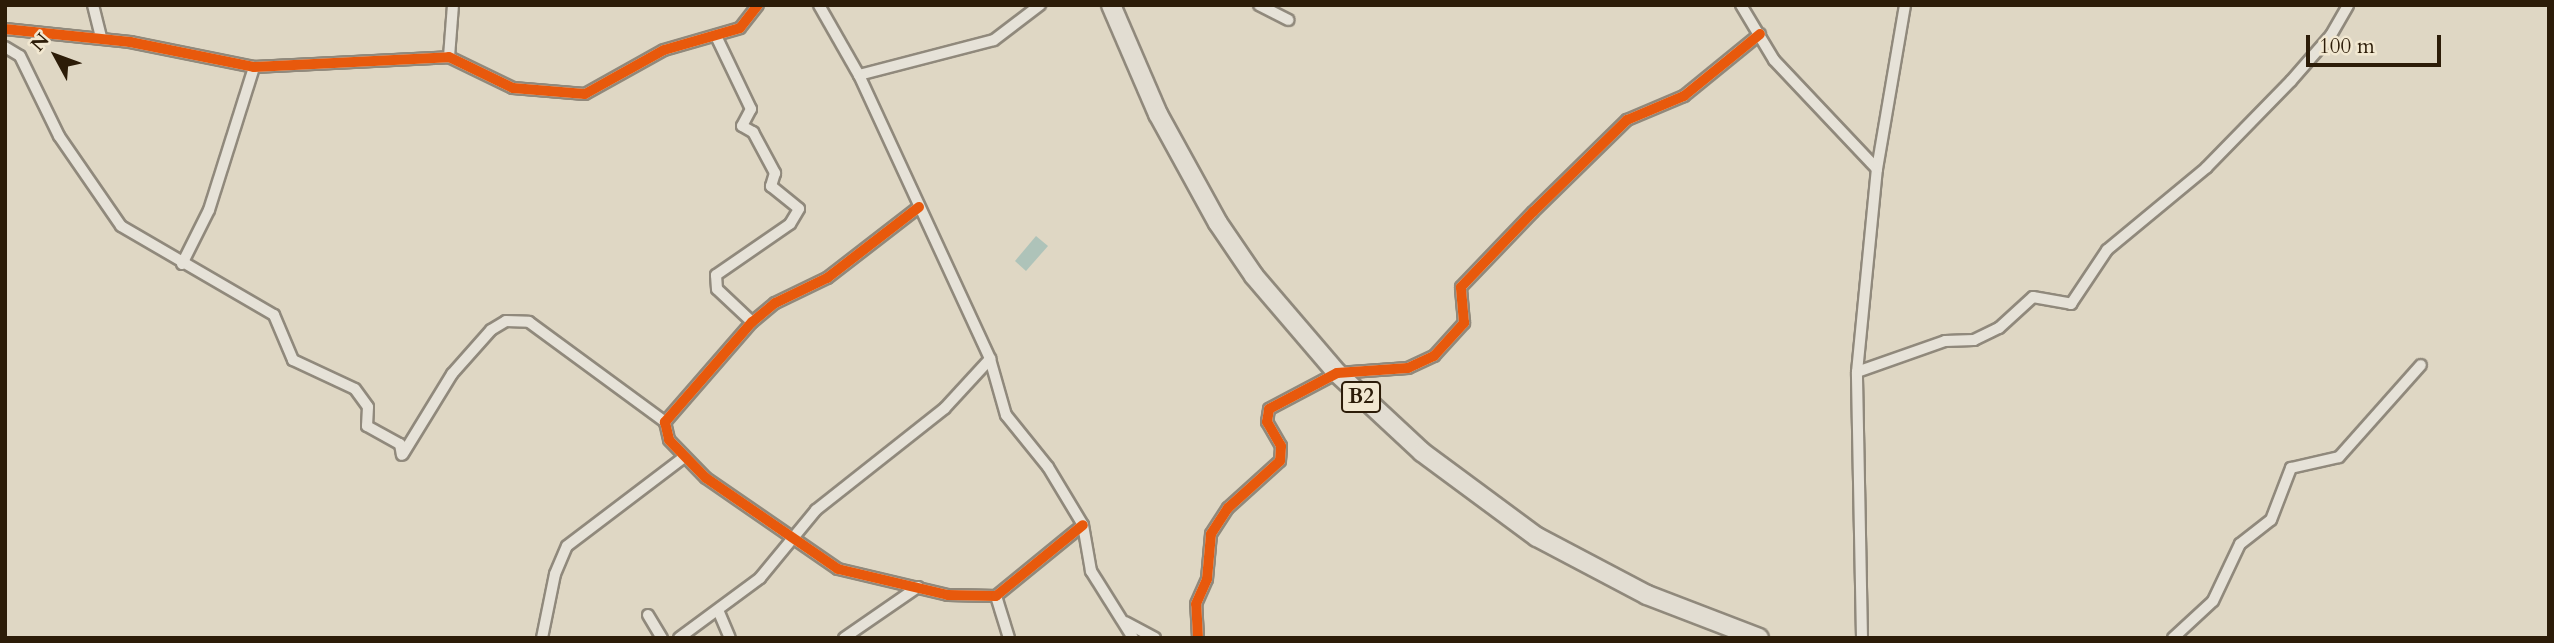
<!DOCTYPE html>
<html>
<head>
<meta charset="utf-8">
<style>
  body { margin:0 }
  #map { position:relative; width:2554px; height:643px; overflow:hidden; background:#dfd7c4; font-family:Cardo,serif }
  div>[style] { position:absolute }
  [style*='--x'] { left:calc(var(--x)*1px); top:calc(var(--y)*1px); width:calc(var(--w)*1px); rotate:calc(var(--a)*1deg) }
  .water>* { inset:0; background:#aec3b9 }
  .roads { filter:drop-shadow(2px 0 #90897c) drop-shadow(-2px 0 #90897c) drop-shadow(0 2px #90897c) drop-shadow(0 -2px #90897c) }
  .street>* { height:10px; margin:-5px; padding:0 5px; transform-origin:5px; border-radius:5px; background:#e6e2d8 }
  .highway>* { height:18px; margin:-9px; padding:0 9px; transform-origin:9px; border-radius:9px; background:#e2ddd2 }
  .cycleway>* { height:10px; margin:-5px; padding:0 5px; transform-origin:5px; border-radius:5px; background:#e8590c }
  span { translate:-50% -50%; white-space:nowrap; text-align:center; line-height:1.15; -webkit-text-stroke:5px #f2e8d1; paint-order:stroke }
  .shield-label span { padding:2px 5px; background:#f2e8d1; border:2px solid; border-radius:5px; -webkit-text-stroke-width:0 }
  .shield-label { font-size:21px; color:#2c1c08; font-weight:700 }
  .frame { position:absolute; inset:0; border:7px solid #2c1c08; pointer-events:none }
  .north { position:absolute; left:21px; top:21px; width:70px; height:70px; -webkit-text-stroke:5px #f2e8d1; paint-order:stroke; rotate:311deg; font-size:19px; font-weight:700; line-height:28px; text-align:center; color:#2c1c08 }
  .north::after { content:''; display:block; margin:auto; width:24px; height:32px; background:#2c1c08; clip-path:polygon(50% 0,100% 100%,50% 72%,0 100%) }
  .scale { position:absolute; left:2306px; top:35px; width:135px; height:32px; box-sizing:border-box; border:4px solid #2c1c08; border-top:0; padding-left:9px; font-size:21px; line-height:24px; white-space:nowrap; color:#2c1c08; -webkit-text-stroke:5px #f2e8d1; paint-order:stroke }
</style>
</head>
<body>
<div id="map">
  <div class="water">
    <i style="clip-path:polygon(1036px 236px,1048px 246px,1026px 271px,1015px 261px)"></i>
  </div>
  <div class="roads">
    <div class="street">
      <i style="--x:93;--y:5;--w:34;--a:76"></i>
      <i style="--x:819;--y:5;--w:81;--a:60.3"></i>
      <i style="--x:859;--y:75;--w:313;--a:65.2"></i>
      <i style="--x:990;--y:359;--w:58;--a:74.1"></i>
      <i style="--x:1006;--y:415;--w:67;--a:51.1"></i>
      <i style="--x:1048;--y:467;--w:68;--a:58.9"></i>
      <i style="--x:1083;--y:525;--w:47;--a:80.1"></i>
      <i style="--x:1091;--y:571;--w:79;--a:57.9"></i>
      <i style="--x:1259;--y:5;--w:33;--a:27"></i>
      <i style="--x:1741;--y:5;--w:64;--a:59"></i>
      <i style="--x:1774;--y:60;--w:150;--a:46.6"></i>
      <i style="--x:5;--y:29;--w:126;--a:5.9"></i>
      <i style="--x:130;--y:42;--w:126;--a:11.4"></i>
      <i style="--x:254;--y:67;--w:195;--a:-2.9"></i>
      <i style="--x:449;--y:57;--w:71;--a:25.8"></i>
      <i style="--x:513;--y:88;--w:72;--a:4.8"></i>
      <i style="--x:585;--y:94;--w:90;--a:-29.1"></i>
      <i style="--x:664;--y:50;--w:79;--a:-16.1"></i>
      <i style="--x:740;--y:28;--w:29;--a:-52"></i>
      <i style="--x:716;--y:36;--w:81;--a:64.4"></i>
      <i style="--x:751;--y:109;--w:19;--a:118"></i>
      <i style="--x:742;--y:126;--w:13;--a:29"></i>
      <i style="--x:753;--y:132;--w:47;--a:61.8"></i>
      <i style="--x:775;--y:173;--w:14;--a:107"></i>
      <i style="--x:771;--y:186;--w:36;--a:39"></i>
      <i style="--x:799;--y:209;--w:17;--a:121"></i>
      <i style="--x:790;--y:224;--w:90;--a:145.4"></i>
      <i style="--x:716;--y:275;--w:14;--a:86"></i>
      <i style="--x:717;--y:289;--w:48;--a:43.3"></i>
      <i style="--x:5;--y:47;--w:17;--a:31"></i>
      <i style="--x:20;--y:56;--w:89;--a:64"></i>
      <i style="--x:59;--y:136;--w:109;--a:55.4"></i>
      <i style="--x:121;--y:226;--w:177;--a:30.2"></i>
      <i style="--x:274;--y:315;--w:49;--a:67.1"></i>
      <i style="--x:293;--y:360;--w:68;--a:25.1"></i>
      <i style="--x:355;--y:389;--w:22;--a:54"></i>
      <i style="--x:368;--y:407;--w:19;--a:93"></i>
      <i style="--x:367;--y:426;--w:38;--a:29"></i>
      <i style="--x:400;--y:444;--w:11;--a:80"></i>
      <i style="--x:449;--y:57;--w:52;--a:-85.6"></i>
      <i style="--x:859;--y:75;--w:139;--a:-14.5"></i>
      <i style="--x:994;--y:40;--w:58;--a:-37.3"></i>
      <i style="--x:919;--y:207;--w:116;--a:142.3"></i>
      <i style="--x:827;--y:278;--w:58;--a:154.3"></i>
      <i style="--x:775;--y:303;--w:30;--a:140"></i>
      <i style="--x:752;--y:322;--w:133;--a:131"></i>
      <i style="--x:665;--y:422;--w:18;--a:77"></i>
      <i style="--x:669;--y:440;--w:53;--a:45.8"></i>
      <i style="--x:706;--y:478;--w:160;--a:34.6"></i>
      <i style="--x:838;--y:569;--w:113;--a:13.3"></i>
      <i style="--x:948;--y:595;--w:48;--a:1.2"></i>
      <i style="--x:996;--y:596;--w:112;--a:-39.2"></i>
      <i style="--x:182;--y:264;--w:60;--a:-63.4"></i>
      <i style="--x:209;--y:210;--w:150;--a:-72.5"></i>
      <i style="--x:1857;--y:372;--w:93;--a:-19.4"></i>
      <i style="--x:1945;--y:341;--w:29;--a:-2"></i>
      <i style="--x:1974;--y:340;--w:28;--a:-26"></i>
      <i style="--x:1999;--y:328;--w:46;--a:-42.4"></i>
      <i style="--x:2033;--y:297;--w:39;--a:10"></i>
      <i style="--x:2071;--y:304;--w:65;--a:-56.3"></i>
      <i style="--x:2107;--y:250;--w:129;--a:-39.6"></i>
      <i style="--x:2206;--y:168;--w:122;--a:-45.7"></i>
      <i style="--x:2291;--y:81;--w:61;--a:-49"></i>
      <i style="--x:2331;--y:35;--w:34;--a:-60"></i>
      <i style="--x:403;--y:454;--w:94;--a:-58.5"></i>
      <i style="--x:452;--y:374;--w:59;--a:-48.4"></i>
      <i style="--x:491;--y:330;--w:17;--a:-31"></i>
      <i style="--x:506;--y:321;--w:23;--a:2"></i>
      <i style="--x:529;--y:322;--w:169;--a:36.3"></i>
      <i style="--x:996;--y:596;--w:44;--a:72.8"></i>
      <i style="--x:718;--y:610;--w:30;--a:67"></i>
      <i style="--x:648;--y:615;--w:27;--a:59"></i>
      <i style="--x:1125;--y:622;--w:34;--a:28"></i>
      <i style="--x:542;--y:638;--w:65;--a:-78.5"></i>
      <i style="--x:555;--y:574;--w:30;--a:-67"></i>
      <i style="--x:567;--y:546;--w:146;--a:-37.2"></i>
      <i style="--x:679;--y:638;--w:101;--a:-36.5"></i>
      <i style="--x:760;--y:578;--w:88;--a:-50.5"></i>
      <i style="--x:816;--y:510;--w:164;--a:-38.3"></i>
      <i style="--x:945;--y:408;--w:67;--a:-47.4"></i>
      <i style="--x:844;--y:638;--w:90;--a:-34.6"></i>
      <i style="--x:1198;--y:638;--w:34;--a:-93"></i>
      <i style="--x:1196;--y:604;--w:27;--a:-66"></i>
      <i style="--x:1207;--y:579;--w:45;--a:-84.9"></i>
      <i style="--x:1211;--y:534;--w:31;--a:-57"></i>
      <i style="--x:1228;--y:508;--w:70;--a:-42.1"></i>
      <i style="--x:1280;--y:461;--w:15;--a:-86"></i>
      <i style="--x:1281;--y:446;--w:28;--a:-120"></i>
      <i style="--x:1267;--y:422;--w:13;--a:-81"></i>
      <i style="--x:1269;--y:409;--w:77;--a:-27.9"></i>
      <i style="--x:1337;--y:373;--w:71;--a:-4"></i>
      <i style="--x:1408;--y:368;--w:29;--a:-25"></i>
      <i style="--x:1434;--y:356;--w:45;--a:-47.7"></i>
      <i style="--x:1464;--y:323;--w:36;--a:-95"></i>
      <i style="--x:1461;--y:287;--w:104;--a:-46.2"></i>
      <i style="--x:1533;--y:212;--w:132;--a:-44.4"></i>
      <i style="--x:1627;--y:120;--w:62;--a:-22.8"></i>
      <i style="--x:1684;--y:96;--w:98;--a:-39.2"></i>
      <i style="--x:1862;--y:638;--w:266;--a:-91.1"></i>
      <i style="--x:1857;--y:372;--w:204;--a:-84.4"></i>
      <i style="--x:1877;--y:169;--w:166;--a:-80.3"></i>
      <i style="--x:2173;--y:638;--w:54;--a:-42.8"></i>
      <i style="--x:2213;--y:601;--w:63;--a:-64.7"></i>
      <i style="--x:2240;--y:544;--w:39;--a:-38"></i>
      <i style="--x:2271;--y:520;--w:56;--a:-69"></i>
      <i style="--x:2291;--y:468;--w:49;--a:-12.9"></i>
      <i style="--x:2339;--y:457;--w:123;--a:-48.3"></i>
    </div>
    <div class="highway">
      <i style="--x:1111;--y:5;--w:119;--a:66.7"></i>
      <i style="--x:1158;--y:114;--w:124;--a:61.2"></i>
      <i style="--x:1218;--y:223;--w:64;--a:55.8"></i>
      <i style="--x:1254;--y:276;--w:128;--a:49.4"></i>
      <i style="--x:1337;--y:373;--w:116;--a:42.9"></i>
      <i style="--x:1422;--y:452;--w:143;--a:36.5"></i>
      <i style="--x:1537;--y:537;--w:124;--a:27.8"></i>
      <i style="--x:1647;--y:595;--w:120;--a:21"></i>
    </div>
  </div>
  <div class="cycleway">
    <i style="--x:5;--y:29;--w:126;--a:5.9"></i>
    <i style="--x:130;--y:42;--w:126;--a:11.4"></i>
    <i style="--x:254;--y:67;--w:195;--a:-2.9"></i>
    <i style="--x:449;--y:57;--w:71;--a:25.8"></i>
    <i style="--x:513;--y:88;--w:72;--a:4.8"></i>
    <i style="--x:585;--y:94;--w:90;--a:-29.1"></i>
    <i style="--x:664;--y:50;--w:79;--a:-16.1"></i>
    <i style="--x:740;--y:28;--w:29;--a:-52"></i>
    <i style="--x:919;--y:207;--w:116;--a:142.3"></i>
    <i style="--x:827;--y:278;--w:58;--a:154.3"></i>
    <i style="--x:775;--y:303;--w:30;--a:140"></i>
    <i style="--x:752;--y:322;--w:133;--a:131"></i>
    <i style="--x:665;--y:422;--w:18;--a:77"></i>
    <i style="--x:669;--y:440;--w:53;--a:45.8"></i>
    <i style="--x:706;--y:478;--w:160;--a:34.6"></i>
    <i style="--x:838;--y:569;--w:113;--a:13.3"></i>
    <i style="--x:948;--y:595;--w:48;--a:1.2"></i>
    <i style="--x:996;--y:596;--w:112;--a:-39.2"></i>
    <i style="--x:1198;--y:638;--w:34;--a:-93"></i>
    <i style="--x:1196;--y:604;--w:27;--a:-66"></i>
    <i style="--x:1207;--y:579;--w:45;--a:-84.9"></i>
    <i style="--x:1211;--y:534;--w:31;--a:-57"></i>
    <i style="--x:1228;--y:508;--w:70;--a:-42.1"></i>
    <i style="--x:1280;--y:461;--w:15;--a:-86"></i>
    <i style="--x:1281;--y:446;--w:28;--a:-120"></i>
    <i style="--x:1267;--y:422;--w:13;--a:-81"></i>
    <i style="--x:1269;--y:409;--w:77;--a:-27.9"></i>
    <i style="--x:1337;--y:373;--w:71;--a:-4"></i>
    <i style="--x:1408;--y:368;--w:29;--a:-25"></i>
    <i style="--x:1434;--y:356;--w:45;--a:-47.7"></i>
    <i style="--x:1464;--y:323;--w:36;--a:-95"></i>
    <i style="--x:1461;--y:287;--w:104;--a:-46.2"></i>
    <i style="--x:1533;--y:212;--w:132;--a:-44.4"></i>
    <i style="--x:1627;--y:120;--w:62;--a:-22.8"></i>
    <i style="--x:1684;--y:96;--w:98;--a:-39.2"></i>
  </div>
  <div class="shield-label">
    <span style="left:1361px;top:397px">B2</span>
  </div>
  <div class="frame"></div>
  <div class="north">N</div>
  <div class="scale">100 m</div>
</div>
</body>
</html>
